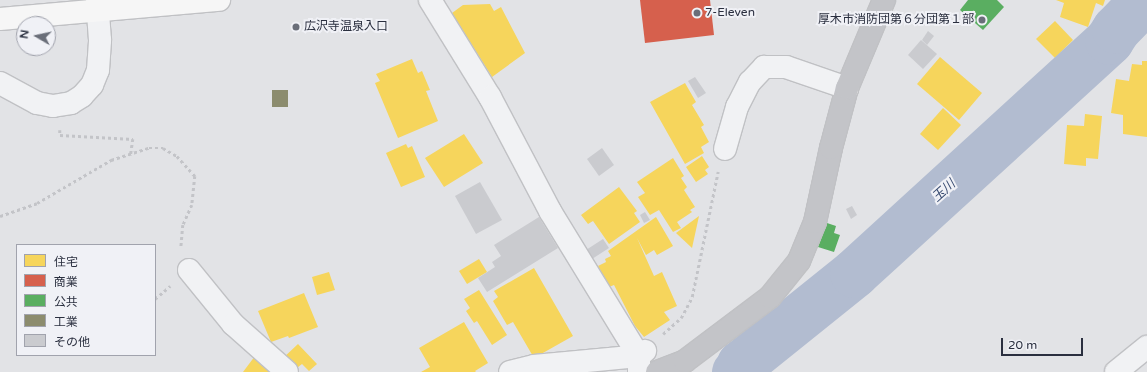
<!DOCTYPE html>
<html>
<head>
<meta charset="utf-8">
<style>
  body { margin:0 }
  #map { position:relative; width:1147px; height:372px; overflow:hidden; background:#e2e3e6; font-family:"Varela Round","Noto Sans JP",sans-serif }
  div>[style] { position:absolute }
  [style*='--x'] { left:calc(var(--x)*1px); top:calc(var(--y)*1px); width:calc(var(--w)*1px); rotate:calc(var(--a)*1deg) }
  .homes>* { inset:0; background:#f6d55c }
  .shops>* { inset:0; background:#d6604d }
  .public>* { inset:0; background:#5aae61 }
  .industry>* { inset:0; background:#8c8c6e }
  .river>* { height:49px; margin:-24.5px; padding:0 24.5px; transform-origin:24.5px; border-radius:24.5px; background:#b2bcd0 }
  .building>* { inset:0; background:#cacbcf }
  .path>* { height:2.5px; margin-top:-1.25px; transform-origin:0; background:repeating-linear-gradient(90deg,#c3c4c8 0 3px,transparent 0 6px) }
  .roads { filter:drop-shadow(1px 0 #c0c1c4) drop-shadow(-1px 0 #c0c1c4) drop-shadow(0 1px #c0c1c4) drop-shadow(0 -1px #c0c1c4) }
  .street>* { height:22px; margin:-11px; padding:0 11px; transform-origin:11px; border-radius:11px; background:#f1f2f4 }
  .secondary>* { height:22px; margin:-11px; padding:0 11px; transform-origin:11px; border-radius:11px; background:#c3c4c8 }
  .primary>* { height:22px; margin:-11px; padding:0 11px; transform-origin:11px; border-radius:11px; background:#f6f6f6 }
  .dots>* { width:11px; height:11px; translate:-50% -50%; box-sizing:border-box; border:2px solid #f0f1f6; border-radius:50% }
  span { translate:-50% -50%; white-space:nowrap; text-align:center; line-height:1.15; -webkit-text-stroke:4px #f0f1f6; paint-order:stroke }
  .poi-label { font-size:12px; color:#2a2f3f }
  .left { translate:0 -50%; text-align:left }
  .right { translate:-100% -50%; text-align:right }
  .water-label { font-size:13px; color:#374a70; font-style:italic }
  .legend { position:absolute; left:16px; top:244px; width:140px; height:112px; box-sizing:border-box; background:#f0f1f6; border:1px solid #a1a3ad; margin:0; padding:5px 7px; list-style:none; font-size:12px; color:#2a2f3f }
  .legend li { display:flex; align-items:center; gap:8px; height:20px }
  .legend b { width:20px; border:1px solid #a1a3ad }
  .north { position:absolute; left:16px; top:16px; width:40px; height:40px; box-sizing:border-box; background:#f0f1f6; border:1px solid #a1a3ad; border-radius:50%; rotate:279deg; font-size:11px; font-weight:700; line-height:16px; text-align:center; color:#2a2f3f }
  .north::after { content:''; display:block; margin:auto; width:14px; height:18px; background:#6a6e79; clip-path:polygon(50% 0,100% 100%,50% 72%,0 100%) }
  .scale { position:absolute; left:1001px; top:338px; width:82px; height:18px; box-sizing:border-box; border:2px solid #2a2f3f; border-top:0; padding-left:5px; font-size:12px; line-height:14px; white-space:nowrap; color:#2a2f3f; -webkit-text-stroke:3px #f0f1f6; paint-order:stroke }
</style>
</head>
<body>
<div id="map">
  <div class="homes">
    <i style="clip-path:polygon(1056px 0,1105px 0,1103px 6px,1096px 3px,1088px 27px,1060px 17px,1064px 3px)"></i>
    <i style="clip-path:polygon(490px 4px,494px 11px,501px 7px,525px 53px,492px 77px,452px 13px,463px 5px)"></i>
    <i style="clip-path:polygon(1055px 21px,1073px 40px,1055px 58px,1036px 39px)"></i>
    <i style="clip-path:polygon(940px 57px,982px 93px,959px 120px,917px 84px)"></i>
    <i style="clip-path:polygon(412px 59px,418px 73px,422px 71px,430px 90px,426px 91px,438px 121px,398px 138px,375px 83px,380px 81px,376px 74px)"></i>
    <i style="clip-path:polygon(1142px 61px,1147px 61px,1147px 137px,1123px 134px,1123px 115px,1111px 113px,1116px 79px,1129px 81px,1132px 64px,1142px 65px)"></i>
    <i style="clip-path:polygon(685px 83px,696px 102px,692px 105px,704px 125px,701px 127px,709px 142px,701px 147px,704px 153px,685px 164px,650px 102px)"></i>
    <i style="clip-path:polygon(943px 108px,961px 125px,938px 150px,920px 134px)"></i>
    <i style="clip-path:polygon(1085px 114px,1102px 116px,1098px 159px,1086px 158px,1086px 166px,1064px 164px,1067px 125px,1084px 126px)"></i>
    <i style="clip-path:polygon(464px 134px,483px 163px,444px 187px,425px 158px)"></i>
    <i style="clip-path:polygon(406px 144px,408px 148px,412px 146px,425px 177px,401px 187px,386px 153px)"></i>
    <i style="clip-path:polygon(702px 156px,709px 167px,705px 170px,708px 174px,696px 182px,686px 167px)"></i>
    <i style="clip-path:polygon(673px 158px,684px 176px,681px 178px,687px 187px,684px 190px,695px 207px,690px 210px,692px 212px,677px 222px,681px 228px,673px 232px,659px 210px,650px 215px,638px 197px,645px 193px,637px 182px)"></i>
    <i style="clip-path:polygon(619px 187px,637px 211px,634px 213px,640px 222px,609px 244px,593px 221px,588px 224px,581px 215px)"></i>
    <i style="clip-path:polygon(699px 216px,692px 248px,676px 233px)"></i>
    <i style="clip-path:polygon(656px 217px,673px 246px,657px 255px,654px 250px,646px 255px,637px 238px,654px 276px,662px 272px,677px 306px,664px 312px,670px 320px,644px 337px,635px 326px,614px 285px,609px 287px,598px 266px,606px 262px,605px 259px,611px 256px,608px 251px)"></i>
    <i style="clip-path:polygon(479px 259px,487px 272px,467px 284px,459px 271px)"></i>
    <i style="clip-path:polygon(534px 268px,573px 336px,534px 358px,513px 322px,507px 325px,493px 301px,498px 297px,494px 291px)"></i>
    <i style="clip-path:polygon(329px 272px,335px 290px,317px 295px,312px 277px)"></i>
    <i style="clip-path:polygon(479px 290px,507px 335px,492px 345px,477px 321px,474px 323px,466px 311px,470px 308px,464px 299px)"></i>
    <i style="clip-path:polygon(304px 293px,318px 327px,289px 338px,288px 336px,271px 342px,258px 311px)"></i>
    <i style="clip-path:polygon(464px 322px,488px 363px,475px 371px,476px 372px,421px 372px,430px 367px,419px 348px)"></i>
    <i style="clip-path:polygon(298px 344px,317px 364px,309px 371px,302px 364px,293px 371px,282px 359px)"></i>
    <i style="clip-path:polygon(255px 356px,271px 372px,243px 372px)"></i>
  </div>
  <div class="shops">
    <i style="clip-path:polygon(640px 0,710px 0,714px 35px,645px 43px)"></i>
  </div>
  <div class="public">
    <i style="clip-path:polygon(968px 0,997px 0,1004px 7px,983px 30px,960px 10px)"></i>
    <i style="clip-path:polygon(827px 223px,836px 226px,834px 233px,840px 235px,834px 252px,818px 247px)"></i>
  </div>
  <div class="industry">
    <i style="clip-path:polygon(272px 90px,288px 90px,288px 107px,272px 107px)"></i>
  </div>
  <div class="river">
    <i style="--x:736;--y:372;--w:5;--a:-37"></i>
    <i style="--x:740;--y:369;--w:5;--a:-79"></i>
    <i style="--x:741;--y:364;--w:145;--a:-38.8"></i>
    <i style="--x:854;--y:273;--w:345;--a:-42.4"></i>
    <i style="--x:1109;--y:40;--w:13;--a:-58"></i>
    <i style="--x:1116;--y:29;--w:40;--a:-46"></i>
  </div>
  <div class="building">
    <i style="clip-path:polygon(928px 31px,934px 36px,927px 45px,922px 40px)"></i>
    <i style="clip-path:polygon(921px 40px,937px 54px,923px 69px,908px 55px)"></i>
    <i style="clip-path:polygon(695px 77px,706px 93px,698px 98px,688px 81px)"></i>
    <i style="clip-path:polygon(602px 148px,614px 165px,599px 176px,587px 159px)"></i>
    <i style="clip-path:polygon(480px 182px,502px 220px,476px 234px,455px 196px)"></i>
    <i style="clip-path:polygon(852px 206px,857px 215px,851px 219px,846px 209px)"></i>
    <i style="clip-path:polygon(645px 212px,650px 220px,644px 223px,640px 215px)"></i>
    <i style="clip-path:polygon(539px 217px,558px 248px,487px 292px,478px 278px,495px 267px,492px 262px,501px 256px,494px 245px)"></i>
    <i style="clip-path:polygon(603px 239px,609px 248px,592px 259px,586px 250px)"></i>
  </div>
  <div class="path">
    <i style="--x:60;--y:130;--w:5;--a:90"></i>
    <i style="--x:60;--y:135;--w:73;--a:3.1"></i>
    <i style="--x:133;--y:139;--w:15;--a:98"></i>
    <i style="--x:0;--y:216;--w:39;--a:-19"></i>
    <i style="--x:37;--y:203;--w:86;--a:-30.2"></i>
    <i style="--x:111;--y:160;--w:40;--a:-18"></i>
    <i style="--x:149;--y:148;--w:14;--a:0"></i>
    <i style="--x:163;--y:148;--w:16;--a:30"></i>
    <i style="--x:177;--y:156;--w:27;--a:48"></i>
    <i style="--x:195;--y:176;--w:29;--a:96"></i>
    <i style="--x:192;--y:205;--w:22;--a:114"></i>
    <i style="--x:183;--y:225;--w:21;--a:95"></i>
    <i style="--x:155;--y:299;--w:20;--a:-41"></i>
    <i style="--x:663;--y:334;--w:24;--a:-42"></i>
    <i style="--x:681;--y:318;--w:24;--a:-62"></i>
    <i style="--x:692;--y:297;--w:128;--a:-78.3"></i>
  </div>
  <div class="roads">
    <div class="street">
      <i style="--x:430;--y:0;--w:114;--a:58.3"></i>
      <i style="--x:490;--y:97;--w:129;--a:62.2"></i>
      <i style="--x:550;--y:211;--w:170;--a:58.5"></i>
      <i style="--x:639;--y:356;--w:16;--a:90"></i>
      <i style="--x:0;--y:83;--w:42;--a:28.4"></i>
      <i style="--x:37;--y:103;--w:16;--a:11"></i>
      <i style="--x:53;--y:106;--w:18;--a:-9"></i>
      <i style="--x:71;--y:103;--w:13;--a:-32"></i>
      <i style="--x:82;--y:96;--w:15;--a:-48"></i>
      <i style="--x:92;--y:85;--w:16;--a:-68"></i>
      <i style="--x:98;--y:70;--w:30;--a:-86"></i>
      <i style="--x:100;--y:40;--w:40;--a:-94.3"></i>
      <i style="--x:725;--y:149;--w:44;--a:-74.1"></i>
      <i style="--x:737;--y:107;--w:28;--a:-63"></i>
      <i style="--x:750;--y:82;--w:21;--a:-47"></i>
      <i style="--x:764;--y:67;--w:22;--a:0"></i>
      <i style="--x:786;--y:67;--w:65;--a:19"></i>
      <i style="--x:189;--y:270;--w:70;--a:50.8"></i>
      <i style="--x:233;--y:324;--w:72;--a:41.6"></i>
      <i style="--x:510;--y:372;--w:25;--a:-14"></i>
      <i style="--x:534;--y:366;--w:105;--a:-5.4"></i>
      <i style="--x:639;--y:356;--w:8;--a:-40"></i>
      <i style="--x:1116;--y:372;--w:40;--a:-39"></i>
    </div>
    <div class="secondary">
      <i style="--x:657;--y:372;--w:30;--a:-21"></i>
      <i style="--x:685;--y:361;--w:106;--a:-37"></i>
      <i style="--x:770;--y:297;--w:46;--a:-51.1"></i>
      <i style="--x:799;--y:261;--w:42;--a:-67.7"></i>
      <i style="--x:815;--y:222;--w:76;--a:-77.8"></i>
      <i style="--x:831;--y:148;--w:62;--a:-75.1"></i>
      <i style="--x:847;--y:88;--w:95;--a:-67.2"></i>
    </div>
    <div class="primary">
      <i style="--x:0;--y:19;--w:220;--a:-5"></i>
    </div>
  </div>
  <div class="dots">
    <i style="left:697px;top:13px;background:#6a6e79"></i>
    <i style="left:982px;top:20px;background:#6a6e79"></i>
    <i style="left:296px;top:27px;background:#6a6e79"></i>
  </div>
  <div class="poi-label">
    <span class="left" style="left:705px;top:13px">7-Eleven</span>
    <span class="right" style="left:974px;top:20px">厚木市消防団第６分団第１部</span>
    <span class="left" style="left:304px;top:27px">広沢寺温泉入口</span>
  </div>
  <div class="water-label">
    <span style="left:944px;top:191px;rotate:-42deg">玉川</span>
  </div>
  <ul class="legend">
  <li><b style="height:11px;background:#f6d55c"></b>住宅</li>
  <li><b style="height:11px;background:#d6604d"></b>商業</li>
  <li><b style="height:11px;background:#5aae61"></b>公共</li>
  <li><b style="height:11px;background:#8c8c6e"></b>工業</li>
  <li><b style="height:11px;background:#cacbcf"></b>その他</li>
  </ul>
  <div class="north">N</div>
  <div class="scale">20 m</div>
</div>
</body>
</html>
